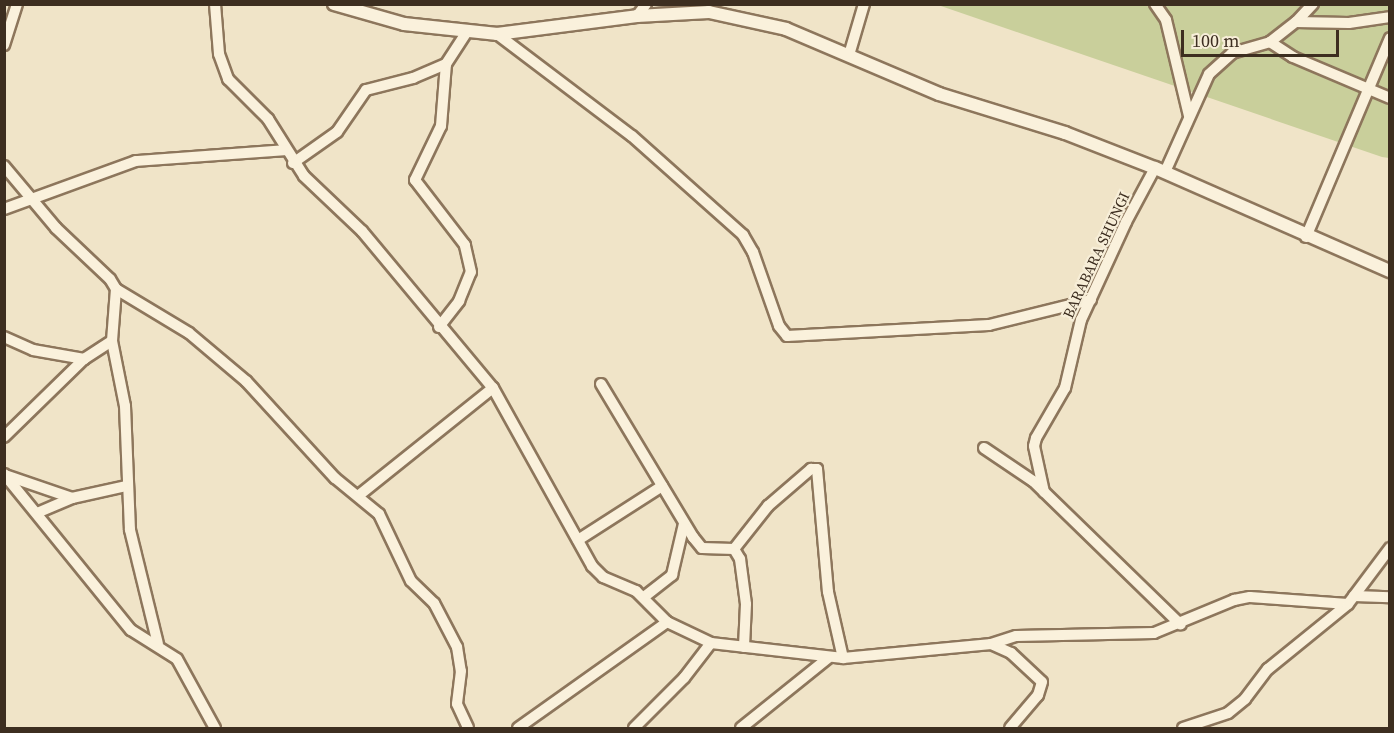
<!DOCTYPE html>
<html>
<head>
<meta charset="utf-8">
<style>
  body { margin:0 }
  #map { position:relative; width:1394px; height:733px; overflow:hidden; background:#f0e4c8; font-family:"Source Serif 4",serif }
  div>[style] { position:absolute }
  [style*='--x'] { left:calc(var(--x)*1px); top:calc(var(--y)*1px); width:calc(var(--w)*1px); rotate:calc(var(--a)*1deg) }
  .green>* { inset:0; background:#c9cf9b }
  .roads { filter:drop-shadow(2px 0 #8d765c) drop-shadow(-2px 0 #8d765c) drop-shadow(0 2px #8d765c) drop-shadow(0 -2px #8d765c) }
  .minor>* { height:10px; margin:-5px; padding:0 5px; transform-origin:5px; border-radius:5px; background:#faf1dc }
  .tertiary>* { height:12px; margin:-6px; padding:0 6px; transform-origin:6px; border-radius:6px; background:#faf1dc }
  span { translate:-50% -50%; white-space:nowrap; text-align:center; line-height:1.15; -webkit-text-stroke:4.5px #f7eed8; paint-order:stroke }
  .street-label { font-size:15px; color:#3d2e20 }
  .frame { position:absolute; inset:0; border:6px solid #3d2e20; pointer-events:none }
  .scale { position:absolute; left:1181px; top:30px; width:158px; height:27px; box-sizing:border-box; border:3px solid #3d2e20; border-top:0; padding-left:8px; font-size:18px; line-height:21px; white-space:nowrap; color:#3d2e20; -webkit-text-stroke:4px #f7eed8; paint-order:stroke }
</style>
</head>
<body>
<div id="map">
  <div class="green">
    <i style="clip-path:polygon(938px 5px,1389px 5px,1389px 158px,1382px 157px)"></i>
  </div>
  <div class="roads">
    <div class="minor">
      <i style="--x:215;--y:4;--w:50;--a:85.4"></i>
      <i style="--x:219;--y:54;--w:27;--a:70"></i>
      <i style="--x:228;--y:79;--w:57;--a:45"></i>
      <i style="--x:268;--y:119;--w:67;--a:57.7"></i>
      <i style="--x:304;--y:176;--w:80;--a:43.5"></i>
      <i style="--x:362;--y:231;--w:204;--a:50.2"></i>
      <i style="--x:493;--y:388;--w:204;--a:60.9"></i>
      <i style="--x:592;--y:566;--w:16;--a:45"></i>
      <i style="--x:603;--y:577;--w:36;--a:23"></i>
      <i style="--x:636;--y:591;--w:44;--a:45"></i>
      <i style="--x:667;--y:622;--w:49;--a:25.5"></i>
      <i style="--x:711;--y:643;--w:133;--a:6.5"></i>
      <i style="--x:843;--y:658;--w:149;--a:-5.4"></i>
      <i style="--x:991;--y:644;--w:22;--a:24"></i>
      <i style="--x:1011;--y:653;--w:42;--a:43.1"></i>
      <i style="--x:1042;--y:682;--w:14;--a:107"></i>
      <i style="--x:1038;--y:695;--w:43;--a:130.3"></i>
      <i style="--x:1155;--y:4;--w:19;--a:55"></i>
      <i style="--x:1166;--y:20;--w:99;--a:76.5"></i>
      <i style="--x:637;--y:16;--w:15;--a:-53"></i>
      <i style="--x:1296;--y:22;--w:25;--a:-47"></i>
      <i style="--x:497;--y:34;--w:169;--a:37.1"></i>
      <i style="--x:632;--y:136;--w:149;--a:41.7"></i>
      <i style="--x:743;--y:235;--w:20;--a:60"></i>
      <i style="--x:753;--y:252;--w:78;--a:70.6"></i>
      <i style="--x:779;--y:326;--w:13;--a:51"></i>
      <i style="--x:787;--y:336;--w:202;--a:-3.1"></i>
      <i style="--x:989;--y:325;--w:105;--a:-13.8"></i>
      <i style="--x:1270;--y:42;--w:27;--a:33"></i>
      <i style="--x:1293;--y:57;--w:105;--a:22.9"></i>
      <i style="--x:4;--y:45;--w:43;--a:-72.4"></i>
      <i style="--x:849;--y:55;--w:53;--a:-73.6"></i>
      <i style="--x:293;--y:163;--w:54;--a:-35.2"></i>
      <i style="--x:337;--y:132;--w:51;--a:-55.4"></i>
      <i style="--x:366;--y:90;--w:49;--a:-14.3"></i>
      <i style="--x:413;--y:78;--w:36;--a:-23"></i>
      <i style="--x:446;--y:64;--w:40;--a:-57.1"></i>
      <i style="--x:4;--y:166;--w:81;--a:50"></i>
      <i style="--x:56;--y:228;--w:74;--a:43.4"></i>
      <i style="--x:110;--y:279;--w:12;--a:59"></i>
      <i style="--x:116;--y:289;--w:52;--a:94.4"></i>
      <i style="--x:112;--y:341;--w:66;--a:78.7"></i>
      <i style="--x:125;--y:406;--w:124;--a:87.7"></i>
      <i style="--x:130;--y:530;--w:117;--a:76.2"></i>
      <i style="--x:1165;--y:172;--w:107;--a:-65.8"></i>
      <i style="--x:1209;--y:74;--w:31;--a:-42"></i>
      <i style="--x:1232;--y:53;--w:40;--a:-16"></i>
      <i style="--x:1270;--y:42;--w:33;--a:-38"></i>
      <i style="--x:1296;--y:22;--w:53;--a:1.1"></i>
      <i style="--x:1349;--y:23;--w:41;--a:-8.3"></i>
      <i style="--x:4;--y:209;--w:140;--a:-20"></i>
      <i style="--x:136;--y:161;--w:150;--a:-4.2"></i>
      <i style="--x:1306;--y:237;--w:216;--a:-67.1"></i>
      <i style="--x:116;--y:289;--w:85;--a:31.1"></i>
      <i style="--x:189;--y:333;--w:75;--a:40.1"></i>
      <i style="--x:246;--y:381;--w:132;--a:47.5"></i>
      <i style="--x:335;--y:478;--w:57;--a:39.3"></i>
      <i style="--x:379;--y:514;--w:74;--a:64.5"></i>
      <i style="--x:411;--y:581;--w:32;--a:44"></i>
      <i style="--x:434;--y:603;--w:50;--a:62.4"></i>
      <i style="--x:457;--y:647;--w:24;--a:81"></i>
      <i style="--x:461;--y:671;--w:33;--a:97"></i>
      <i style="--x:457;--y:704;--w:26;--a:65"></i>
      <i style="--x:439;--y:327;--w:33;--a:-52"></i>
      <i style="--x:459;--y:301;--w:31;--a:-68"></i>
      <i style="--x:471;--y:272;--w:28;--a:-103"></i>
      <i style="--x:465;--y:245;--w:82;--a:-127.6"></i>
      <i style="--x:415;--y:180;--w:60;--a:-64.3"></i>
      <i style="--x:441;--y:126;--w:62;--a:-85.4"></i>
      <i style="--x:4;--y:337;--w:32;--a:24"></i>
      <i style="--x:33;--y:350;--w:52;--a:10"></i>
      <i style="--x:601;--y:384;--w:179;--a:59"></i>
      <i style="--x:693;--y:537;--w:14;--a:51"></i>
      <i style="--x:702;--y:548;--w:32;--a:2"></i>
      <i style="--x:734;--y:549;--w:12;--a:59"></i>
      <i style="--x:740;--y:559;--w:45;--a:82.4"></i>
      <i style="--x:746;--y:604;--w:43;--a:92.7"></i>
      <i style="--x:4;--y:437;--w:112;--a:-44.3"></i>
      <i style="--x:84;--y:359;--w:33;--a:-33"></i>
      <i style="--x:984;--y:448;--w:59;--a:34"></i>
      <i style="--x:1033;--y:481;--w:206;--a:44.2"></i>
      <i style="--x:4;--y:474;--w:201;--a:50.9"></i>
      <i style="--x:131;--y:630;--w:54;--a:32.2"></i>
      <i style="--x:177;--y:659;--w:79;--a:61.2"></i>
      <i style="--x:5;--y:475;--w:71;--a:18.9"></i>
      <i style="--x:1044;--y:492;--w:47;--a:-102.3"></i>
      <i style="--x:1034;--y:446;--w:8;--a:-76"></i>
      <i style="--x:1036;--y:438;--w:58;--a:-59.9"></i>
      <i style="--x:1065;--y:388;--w:70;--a:-76.8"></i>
      <i style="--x:1081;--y:320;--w:108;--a:-65.3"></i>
      <i style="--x:1126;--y:222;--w:61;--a:-61.8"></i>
      <i style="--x:358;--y:496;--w:173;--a:-38.7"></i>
      <i style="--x:37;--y:513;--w:38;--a:-23"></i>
      <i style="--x:72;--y:498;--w:55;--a:-12.5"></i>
      <i style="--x:578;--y:540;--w:100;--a:-32.7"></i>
      <i style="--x:734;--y:549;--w:55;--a:-51.7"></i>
      <i style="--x:768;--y:506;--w:57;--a:-40.7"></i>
      <i style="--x:811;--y:469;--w:6;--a:0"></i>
      <i style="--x:817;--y:469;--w:123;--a:84.9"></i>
      <i style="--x:828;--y:592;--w:68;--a:77.2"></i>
      <i style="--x:1354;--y:596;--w:36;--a:2"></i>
      <i style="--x:644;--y:597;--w:36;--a:-38"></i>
      <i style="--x:672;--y:575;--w:52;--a:-76.8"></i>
      <i style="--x:991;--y:644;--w:26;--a:-18"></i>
      <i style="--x:1016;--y:636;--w:138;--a:-1.2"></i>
      <i style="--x:1154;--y:633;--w:87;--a:-22.4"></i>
      <i style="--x:1234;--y:600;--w:16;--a:-11"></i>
      <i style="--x:1250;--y:597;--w:98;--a:4.1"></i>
      <i style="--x:518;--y:728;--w:183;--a:-35.4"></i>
      <i style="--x:634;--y:728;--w:71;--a:-45"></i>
      <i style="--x:684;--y:678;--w:44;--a:-52.4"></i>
      <i style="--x:741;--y:728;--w:112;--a:-38.8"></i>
      <i style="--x:1183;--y:728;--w:47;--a:-18.4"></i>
      <i style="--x:1228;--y:713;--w:22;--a:-39"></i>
      <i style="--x:1245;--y:699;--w:38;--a:-53"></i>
      <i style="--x:1268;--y:669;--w:103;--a:-39.1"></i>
      <i style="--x:1348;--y:604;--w:70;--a:-53.1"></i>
    </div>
    <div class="tertiary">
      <i style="--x:334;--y:4;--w:73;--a:15.9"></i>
      <i style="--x:404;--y:24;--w:94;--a:6.1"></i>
      <i style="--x:497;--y:34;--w:141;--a:-7.3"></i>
      <i style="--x:637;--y:16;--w:72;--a:-3.2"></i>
      <i style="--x:709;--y:12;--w:79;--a:12.4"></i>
      <i style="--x:786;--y:29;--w:166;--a:23"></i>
      <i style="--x:939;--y:94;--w:132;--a:17.2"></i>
      <i style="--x:1065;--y:133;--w:97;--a:21.3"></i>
      <i style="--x:1155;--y:168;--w:257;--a:23.7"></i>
    </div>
  </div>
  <div class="street-label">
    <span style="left:1096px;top:255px;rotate:-65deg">BARABARA SHUNGI</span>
  </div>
  <div class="frame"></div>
  <div class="scale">100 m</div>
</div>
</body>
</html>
